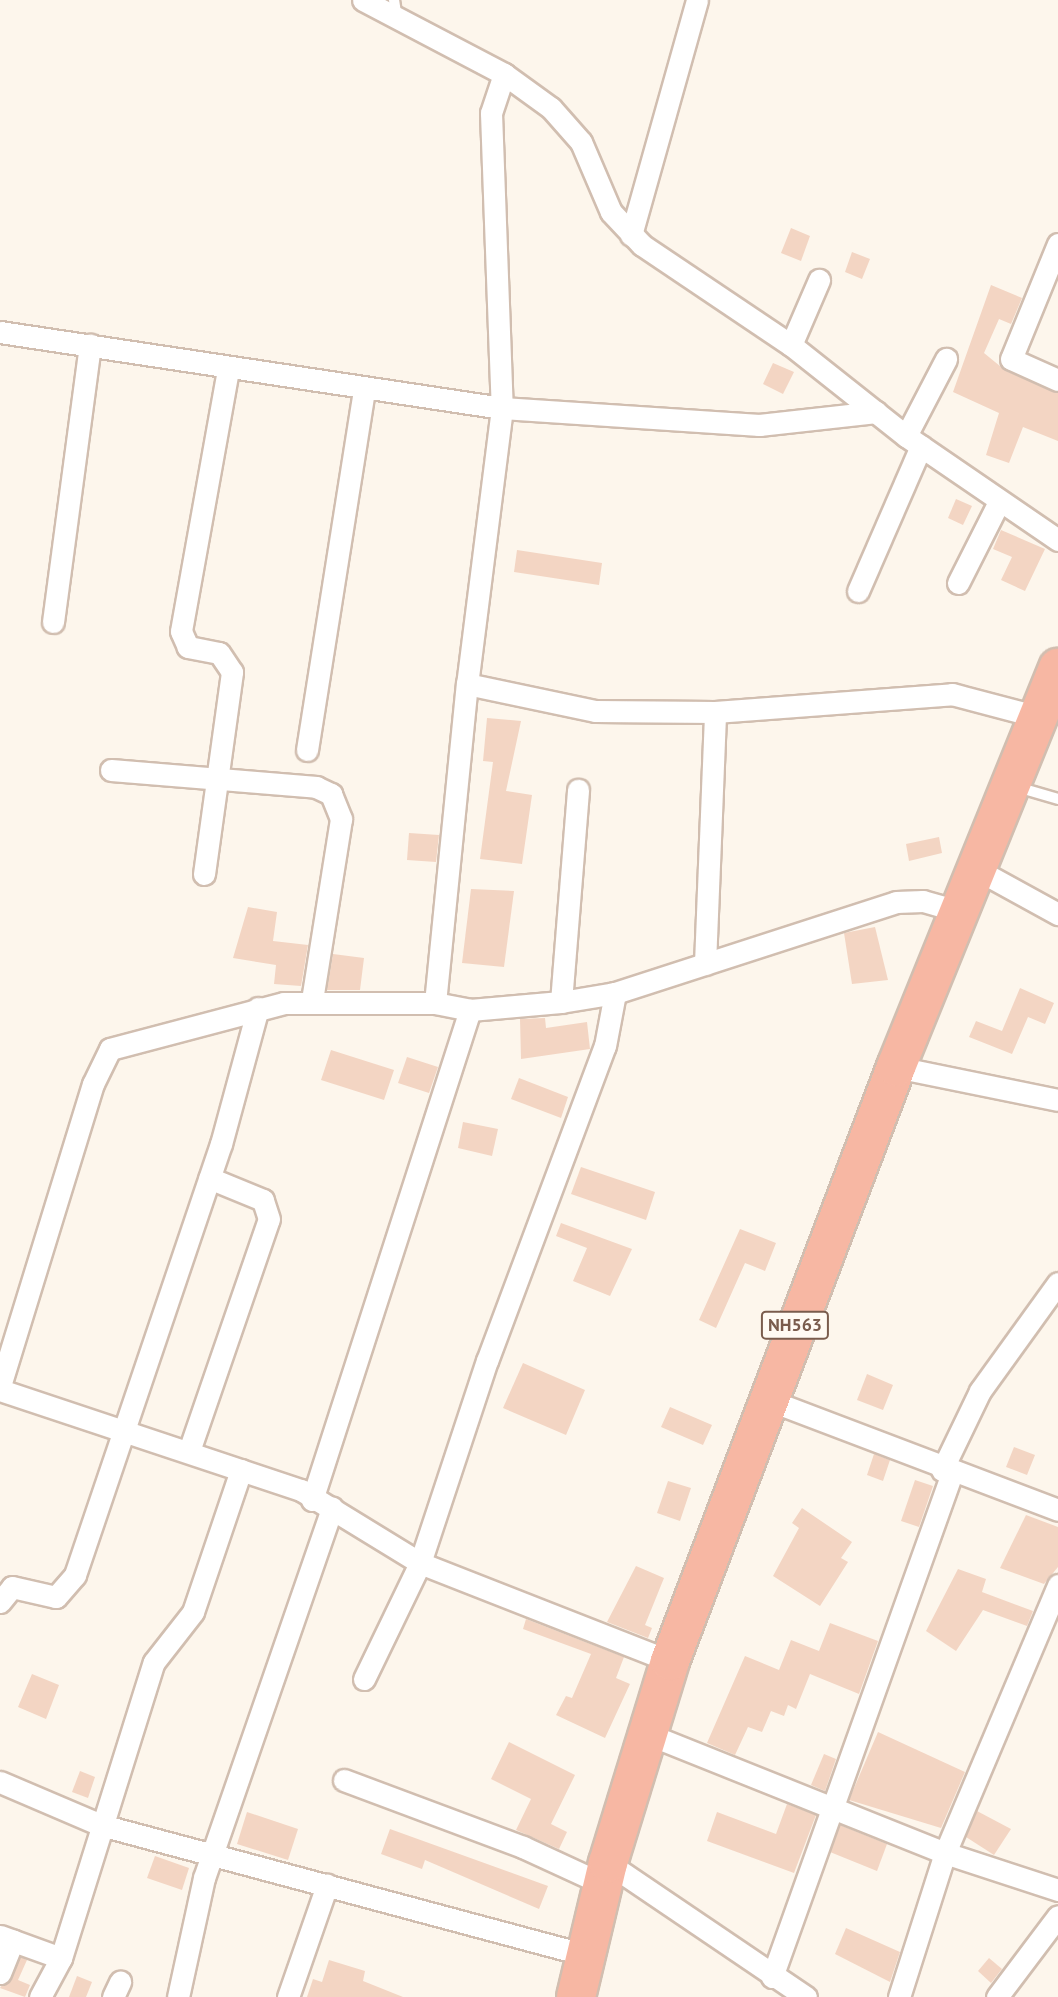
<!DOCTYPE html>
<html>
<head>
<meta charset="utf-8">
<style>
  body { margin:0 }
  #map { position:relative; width:1058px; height:1997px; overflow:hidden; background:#fdf6ec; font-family:"PT Sans",sans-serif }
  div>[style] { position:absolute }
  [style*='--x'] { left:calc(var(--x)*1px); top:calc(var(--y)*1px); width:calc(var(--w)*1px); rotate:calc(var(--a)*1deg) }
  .building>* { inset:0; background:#f3d5c3 }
  .roads { filter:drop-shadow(2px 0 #d1beb0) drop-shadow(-2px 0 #d1beb0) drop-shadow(0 2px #d1beb0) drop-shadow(0 -2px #d1beb0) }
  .lane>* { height:10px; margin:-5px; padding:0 5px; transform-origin:5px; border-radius:5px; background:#fff }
  .street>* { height:21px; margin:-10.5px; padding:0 10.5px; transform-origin:10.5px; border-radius:10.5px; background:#fff }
  .highway>* { height:38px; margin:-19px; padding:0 19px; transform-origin:19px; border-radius:19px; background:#f7b7a3 }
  span { translate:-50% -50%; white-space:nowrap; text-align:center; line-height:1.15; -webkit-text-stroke:5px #fffaf3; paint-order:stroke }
  .shield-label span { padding:2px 5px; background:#fffaf3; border:2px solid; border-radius:5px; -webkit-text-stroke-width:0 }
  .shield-label { font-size:18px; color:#7a5c4d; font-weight:700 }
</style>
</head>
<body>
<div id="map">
  <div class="building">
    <i style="clip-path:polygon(791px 228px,810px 236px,801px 261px,781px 253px)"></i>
    <i style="clip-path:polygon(852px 252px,870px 259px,862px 279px,845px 272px)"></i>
    <i style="clip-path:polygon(991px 285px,1022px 298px,1011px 324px,999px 319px,984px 353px,1006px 371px,1058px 393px,1058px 441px,1023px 427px,1009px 463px,986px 455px,999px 413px,953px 392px)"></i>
    <i style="clip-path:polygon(773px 363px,794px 372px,783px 394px,763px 384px)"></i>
    <i style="clip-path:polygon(956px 499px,972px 506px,963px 525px,948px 518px)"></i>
    <i style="clip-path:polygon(1001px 530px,1045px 549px,1025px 591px,1001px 580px,1012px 557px,993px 549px)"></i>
    <i style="clip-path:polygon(517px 550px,602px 563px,599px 585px,514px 572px)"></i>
    <i style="clip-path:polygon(487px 718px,521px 721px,506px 791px,532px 795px,522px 864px,480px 859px,493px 762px,483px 761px)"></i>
    <i style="clip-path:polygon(409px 833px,439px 835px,436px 862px,407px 860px)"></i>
    <i style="clip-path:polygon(939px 837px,942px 853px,909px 861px,906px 844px)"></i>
    <i style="clip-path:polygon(471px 889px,514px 891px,504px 967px,462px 963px)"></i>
    <i style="clip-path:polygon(248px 907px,277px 912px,273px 941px,308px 945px,301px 986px,274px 984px,276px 965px,233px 958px)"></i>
    <i style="clip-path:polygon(875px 927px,888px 980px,852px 984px,844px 933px)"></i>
    <i style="clip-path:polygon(333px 954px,364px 958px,360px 990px,327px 990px)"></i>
    <i style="clip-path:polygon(1020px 988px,1054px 1003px,1045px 1024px,1028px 1017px,1012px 1054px,969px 1037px,976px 1021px,1002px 1031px)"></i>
    <i style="clip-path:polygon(545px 1018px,546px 1028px,587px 1022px,590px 1049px,521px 1059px,520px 1019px)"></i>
    <i style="clip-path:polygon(331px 1050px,394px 1070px,384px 1100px,321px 1080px)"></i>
    <i style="clip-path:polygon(407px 1057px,438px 1067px,429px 1093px,398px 1083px)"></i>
    <i style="clip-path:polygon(519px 1078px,568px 1097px,561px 1118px,511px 1099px)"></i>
    <i style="clip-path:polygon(463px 1122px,498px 1129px,492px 1156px,458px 1148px)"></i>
    <i style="clip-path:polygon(581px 1167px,655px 1192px,646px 1220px,571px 1194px)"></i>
    <i style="clip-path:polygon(561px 1223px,632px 1249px,610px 1296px,573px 1281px,587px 1248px,556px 1236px)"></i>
    <i style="clip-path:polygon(740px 1229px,776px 1243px,765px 1271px,745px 1263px,716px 1328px,699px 1320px)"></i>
    <i style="clip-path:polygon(523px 1363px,585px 1390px,566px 1435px,503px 1408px)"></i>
    <i style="clip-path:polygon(867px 1374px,893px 1385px,883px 1410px,857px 1400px)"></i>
    <i style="clip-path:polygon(670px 1407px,712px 1425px,703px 1445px,661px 1427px)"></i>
    <i style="clip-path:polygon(1014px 1447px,1035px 1455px,1027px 1475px,1006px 1467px)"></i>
    <i style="clip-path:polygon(874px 1454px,890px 1460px,883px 1481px,867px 1475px)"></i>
    <i style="clip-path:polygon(915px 1480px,933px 1486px,919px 1527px,901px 1521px)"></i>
    <i style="clip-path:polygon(668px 1481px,691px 1488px,680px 1521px,657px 1513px)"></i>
    <i style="clip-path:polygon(802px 1508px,852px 1542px,841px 1558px,848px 1562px,820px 1606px,773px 1576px,799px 1528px,792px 1523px)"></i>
    <i style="clip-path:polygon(1026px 1515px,1058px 1527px,1058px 1567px,1044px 1584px,1000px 1568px)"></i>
    <i style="clip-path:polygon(636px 1566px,664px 1578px,645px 1625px,652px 1628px,648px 1638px,607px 1622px)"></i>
    <i style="clip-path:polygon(958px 1569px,986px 1579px,982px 1592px,1033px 1611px,1027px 1626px,983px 1610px,956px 1651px,926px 1631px)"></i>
    <i style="clip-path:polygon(526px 1619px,624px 1657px,616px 1678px,630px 1684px,605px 1738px,556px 1715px,566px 1696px,572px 1698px,591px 1654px,523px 1629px)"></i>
    <i style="clip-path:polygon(830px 1623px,878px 1641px,859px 1694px,810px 1674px,796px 1709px,788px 1705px,784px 1716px,771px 1711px,762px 1732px,748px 1727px,735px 1755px,707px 1743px,745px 1656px,779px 1670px,791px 1640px,819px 1651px)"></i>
    <i style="clip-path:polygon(32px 1674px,59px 1685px,46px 1719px,18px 1707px)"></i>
    <i style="clip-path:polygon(878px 1732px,965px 1772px,941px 1828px,849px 1800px)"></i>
    <i style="clip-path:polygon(509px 1742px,575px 1775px,551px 1824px,567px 1832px,559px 1849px,516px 1830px,531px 1799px,491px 1779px)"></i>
    <i style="clip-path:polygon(824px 1754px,836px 1759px,825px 1791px,811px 1785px)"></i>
    <i style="clip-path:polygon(80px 1771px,95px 1777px,88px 1798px,72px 1792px)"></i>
    <i style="clip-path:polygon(787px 1804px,816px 1815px,794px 1873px,707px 1841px,717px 1812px,776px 1834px)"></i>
    <i style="clip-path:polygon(977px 1811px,1011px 1829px,994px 1855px,966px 1837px)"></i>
    <i style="clip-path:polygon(247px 1812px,298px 1829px,288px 1860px,237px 1844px)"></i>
    <i style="clip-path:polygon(840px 1825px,887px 1844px,877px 1871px,830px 1852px)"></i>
    <i style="clip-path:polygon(390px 1829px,548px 1886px,539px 1909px,425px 1860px,422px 1869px,381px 1854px)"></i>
    <i style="clip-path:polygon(155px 1856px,189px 1868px,182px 1890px,147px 1878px)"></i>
    <i style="clip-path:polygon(846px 1928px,900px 1952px,890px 1982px,835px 1954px)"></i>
    <i style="clip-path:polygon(21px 1957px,27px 1960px,18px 1980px,30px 1985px,25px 1997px,0 1988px)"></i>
    <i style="clip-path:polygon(989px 1958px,1002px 1969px,991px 1983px,978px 1971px)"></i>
    <i style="clip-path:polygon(329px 1960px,365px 1971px,363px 1981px,403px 1997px,307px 1997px,313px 1979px,322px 1982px)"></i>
    <i style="clip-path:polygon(77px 1976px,92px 1982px,86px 1997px,69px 1997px)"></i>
  </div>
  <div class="roads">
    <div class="lane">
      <i style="--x:394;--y:0;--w:18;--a:81"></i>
      <i style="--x:1017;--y:787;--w:43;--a:16.3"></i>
    </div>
    <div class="street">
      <i style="--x:363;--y:0;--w:159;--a:27.7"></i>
      <i style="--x:504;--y:74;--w:58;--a:35.9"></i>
      <i style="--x:551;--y:108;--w:45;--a:48.6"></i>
      <i style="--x:581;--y:142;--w:76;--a:66.8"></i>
      <i style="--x:611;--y:212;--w:45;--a:46.8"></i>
      <i style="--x:642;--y:245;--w:179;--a:33.9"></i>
      <i style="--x:791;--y:345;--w:147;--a:38.4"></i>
      <i style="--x:906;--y:436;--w:184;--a:34.4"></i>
      <i style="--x:504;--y:74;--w:41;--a:108.4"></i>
      <i style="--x:491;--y:113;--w:295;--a:87.9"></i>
      <i style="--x:502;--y:408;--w:278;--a:97.2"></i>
      <i style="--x:467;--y:684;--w:131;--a:11.9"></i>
      <i style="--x:595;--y:711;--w:120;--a:0.5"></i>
      <i style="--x:715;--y:712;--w:238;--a:-4.3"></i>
      <i style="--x:952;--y:694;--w:90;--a:14.8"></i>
      <i style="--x:631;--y:235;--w:244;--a:-74.3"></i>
      <i style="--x:1058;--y:244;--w:124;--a:112.2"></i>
      <i style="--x:1011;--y:359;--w:51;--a:24.1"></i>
      <i style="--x:0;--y:332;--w:508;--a:8.61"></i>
      <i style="--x:502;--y:408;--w:258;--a:3.8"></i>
      <i style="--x:759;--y:425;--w:118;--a:-6.3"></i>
      <i style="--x:791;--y:345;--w:71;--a:-66.7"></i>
      <i style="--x:906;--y:436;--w:87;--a:-62.5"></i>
      <i style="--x:958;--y:583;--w:91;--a:-63.2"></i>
      <i style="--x:858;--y:591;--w:158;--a:-66.5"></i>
      <i style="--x:53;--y:622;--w:280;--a:-82.4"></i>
      <i style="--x:307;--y:750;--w:364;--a:-81"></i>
      <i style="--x:111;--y:770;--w:206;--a:4.7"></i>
      <i style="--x:316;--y:787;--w:17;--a:25"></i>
      <i style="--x:331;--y:794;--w:27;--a:68"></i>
      <i style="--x:341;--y:819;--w:183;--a:99.1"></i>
      <i style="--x:976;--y:869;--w:94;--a:28.8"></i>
      <i style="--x:204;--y:874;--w:204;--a:-82.1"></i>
      <i style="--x:232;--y:672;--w:23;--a:-124"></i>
      <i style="--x:219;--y:653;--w:32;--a:-169"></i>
      <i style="--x:188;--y:647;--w:17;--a:-114"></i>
      <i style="--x:181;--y:631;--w:266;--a:-79.8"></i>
      <i style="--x:705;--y:964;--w:252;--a:-87.7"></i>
      <i style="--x:561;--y:1002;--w:213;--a:-85.4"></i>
      <i style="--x:435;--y:1003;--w:321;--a:-84.3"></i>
      <i style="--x:896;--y:1067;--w:165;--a:11.5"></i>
      <i style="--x:0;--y:1386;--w:316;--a:-72.9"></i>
      <i style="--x:93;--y:1084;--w:39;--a:-64"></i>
      <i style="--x:110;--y:1049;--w:180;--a:-14.8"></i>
      <i style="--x:284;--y:1003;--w:151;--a:0"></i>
      <i style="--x:435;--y:1003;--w:36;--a:11"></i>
      <i style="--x:470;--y:1010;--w:91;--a:-5"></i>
      <i style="--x:561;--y:1002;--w:55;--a:-9.5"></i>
      <i style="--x:615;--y:993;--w:295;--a:-17.9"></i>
      <i style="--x:896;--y:902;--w:27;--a:-2"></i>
      <i style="--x:923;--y:901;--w:37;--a:16"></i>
      <i style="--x:0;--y:1390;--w:317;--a:18.4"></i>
      <i style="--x:301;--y:1490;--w:140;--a:31.5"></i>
      <i style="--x:420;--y:1563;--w:269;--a:21.4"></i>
      <i style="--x:766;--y:1399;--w:312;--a:20.8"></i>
      <i style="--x:189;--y:1451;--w:245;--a:-71"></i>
      <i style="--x:269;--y:1219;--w:20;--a:-108"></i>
      <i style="--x:263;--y:1200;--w:58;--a:-157.8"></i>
      <i style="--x:942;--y:1470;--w:88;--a:-64.3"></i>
      <i style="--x:980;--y:1391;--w:133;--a:-54.2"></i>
      <i style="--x:312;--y:1500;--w:515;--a:-72.13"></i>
      <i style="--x:0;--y:1602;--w:19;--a:-51"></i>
      <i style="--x:12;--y:1587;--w:45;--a:12.8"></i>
      <i style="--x:56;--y:1597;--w:29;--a:-49"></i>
      <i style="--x:75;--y:1575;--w:455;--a:-71.3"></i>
      <i style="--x:221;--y:1144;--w:141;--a:-74.8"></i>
      <i style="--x:364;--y:1679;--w:129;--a:-64.2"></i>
      <i style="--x:420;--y:1563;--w:213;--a:-71.7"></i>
      <i style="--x:487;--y:1361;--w:336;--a:-69.5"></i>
      <i style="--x:605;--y:1046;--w:54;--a:-79.3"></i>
      <i style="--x:650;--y:1735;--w:318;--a:21.8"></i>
      <i style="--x:945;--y:1853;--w:119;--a:18.1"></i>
      <i style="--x:344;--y:1780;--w:191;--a:20.5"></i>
      <i style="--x:523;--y:1847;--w:88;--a:24.8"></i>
      <i style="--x:0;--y:1782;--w:110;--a:23.1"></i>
      <i style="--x:101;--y:1825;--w:502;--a:15"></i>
      <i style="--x:608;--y:1863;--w:239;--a:34.1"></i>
      <i style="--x:0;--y:1936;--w:65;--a:19.8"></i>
      <i style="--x:0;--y:1973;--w:35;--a:-68"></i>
      <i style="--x:772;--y:1977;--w:535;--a:-70.35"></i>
      <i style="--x:40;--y:1997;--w:44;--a:-61.7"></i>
      <i style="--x:61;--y:1958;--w:310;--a:-72.6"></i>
      <i style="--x:154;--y:1662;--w:63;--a:-52"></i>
      <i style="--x:193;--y:1612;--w:150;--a:-71.3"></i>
      <i style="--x:113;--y:1997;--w:17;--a:-65"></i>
      <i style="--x:178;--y:1997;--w:122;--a:-77.7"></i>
      <i style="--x:204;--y:1878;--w:392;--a:-70.9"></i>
      <i style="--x:288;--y:1997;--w:119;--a:-70.8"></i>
      <i style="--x:899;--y:1997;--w:151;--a:-72.3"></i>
      <i style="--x:945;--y:1853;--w:291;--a:-67.1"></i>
      <i style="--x:997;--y:1997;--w:101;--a:-53"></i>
    </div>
    <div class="highway">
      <i style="--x:576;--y:1997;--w:138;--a:-76.6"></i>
      <i style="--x:608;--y:1863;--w:211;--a:-72.9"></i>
      <i style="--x:670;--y:1661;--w:636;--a:-69.17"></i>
      <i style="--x:896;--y:1067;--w:431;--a:-67.9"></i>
    </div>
  </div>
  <div class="shield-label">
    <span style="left:795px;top:1325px">NH563</span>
  </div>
</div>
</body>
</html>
